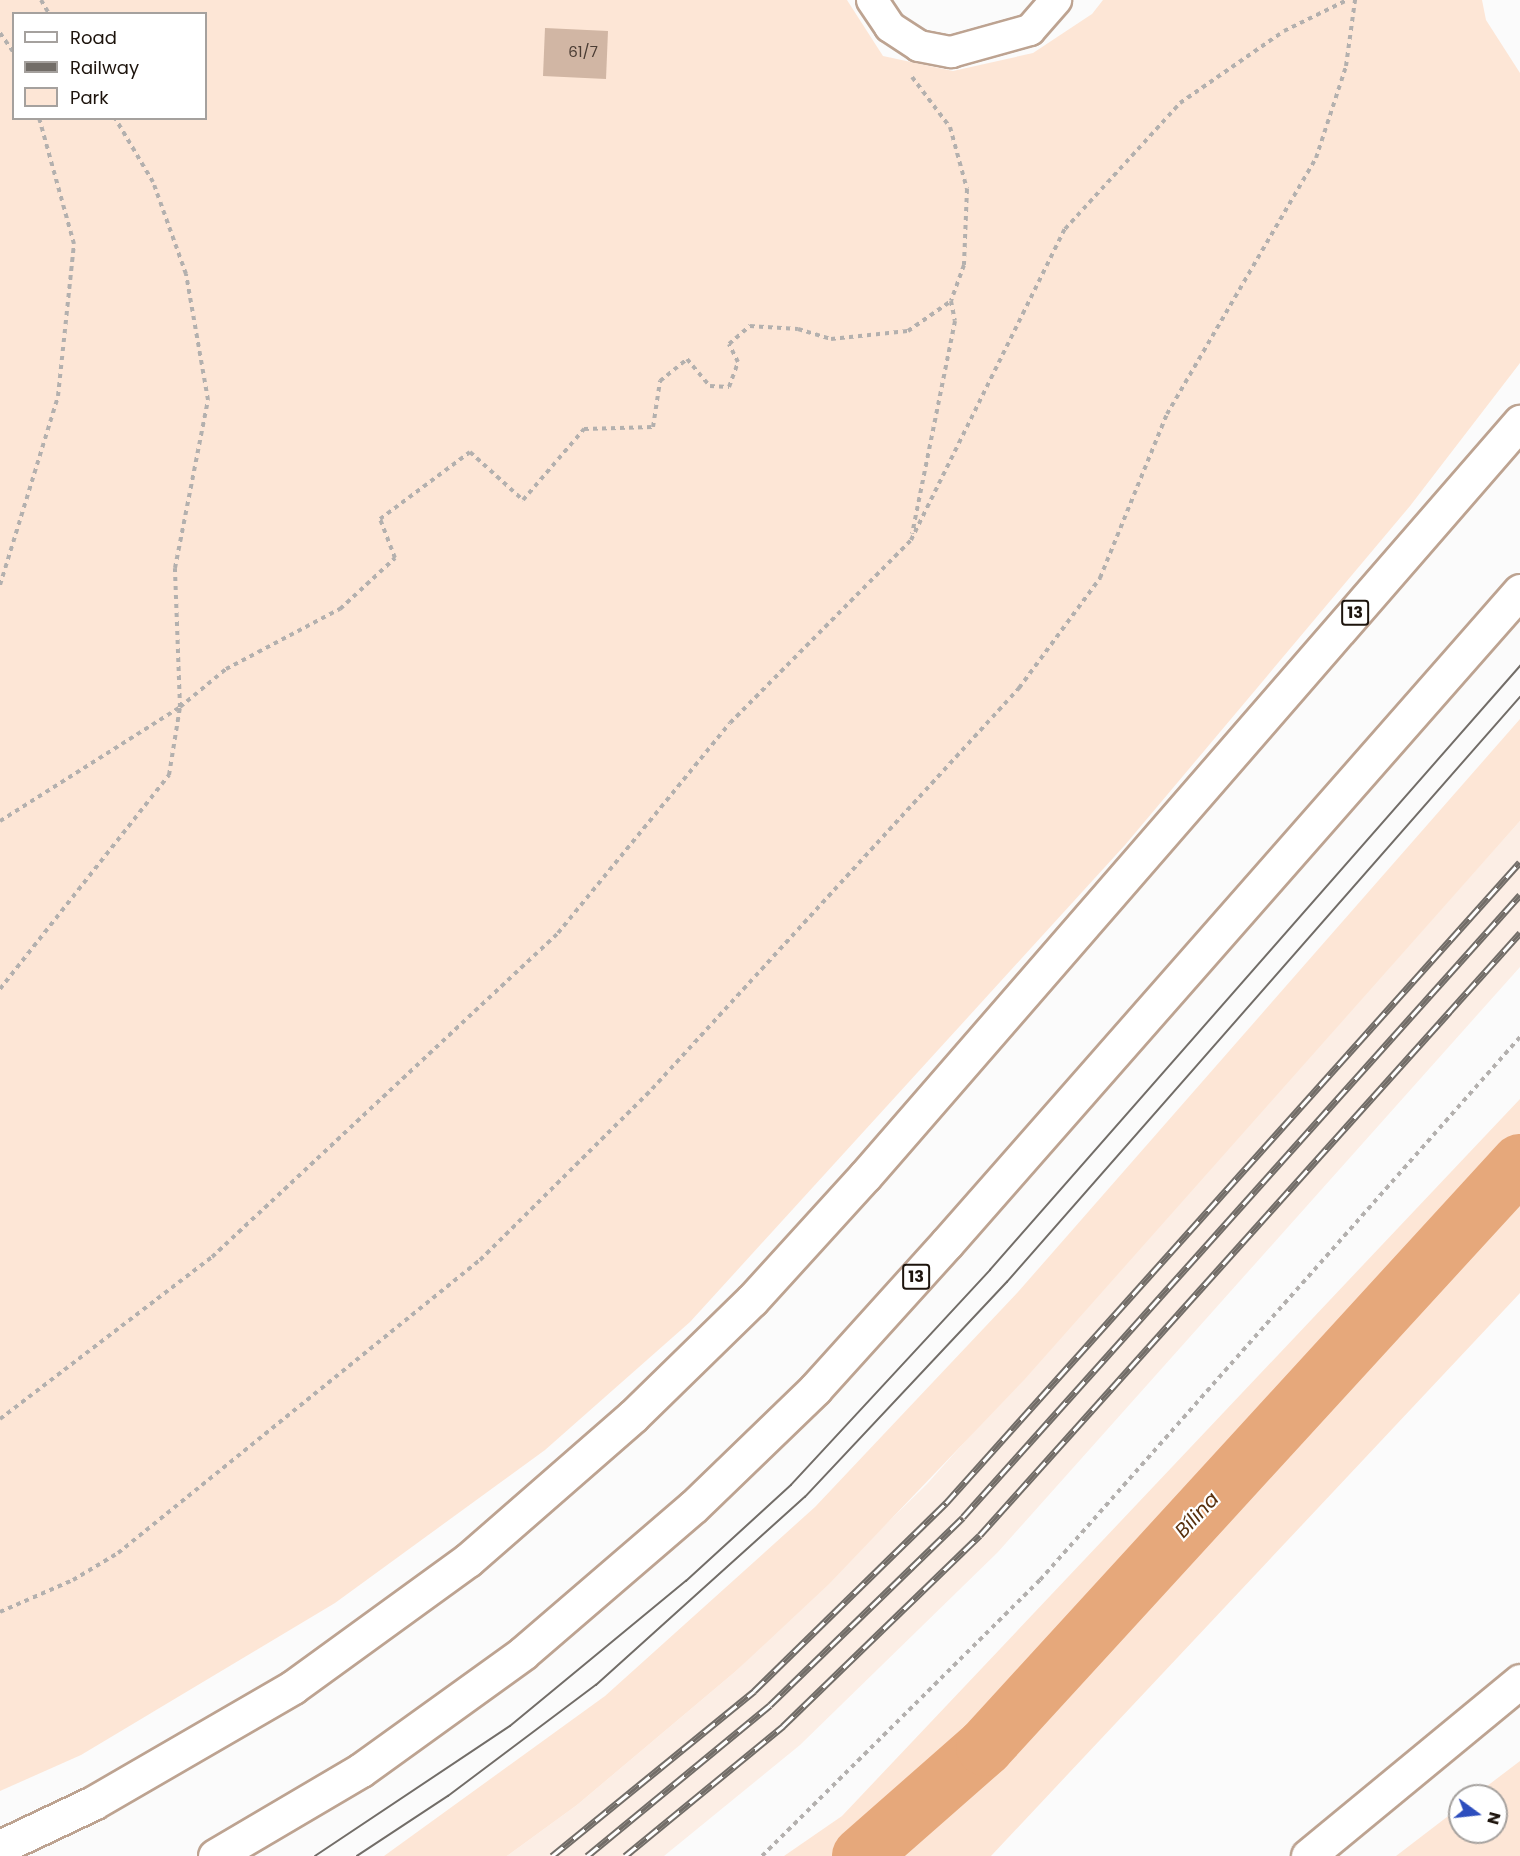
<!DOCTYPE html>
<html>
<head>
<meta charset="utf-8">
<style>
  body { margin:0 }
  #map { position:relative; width:1520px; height:1856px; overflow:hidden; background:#fbfbfb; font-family:Poppins,sans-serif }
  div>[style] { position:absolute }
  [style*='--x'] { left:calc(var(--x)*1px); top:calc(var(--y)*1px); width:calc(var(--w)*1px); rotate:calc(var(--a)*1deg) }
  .built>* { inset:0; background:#fceee5 }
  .green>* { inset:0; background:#fde6d6 }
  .river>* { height:58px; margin:-29px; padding:0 29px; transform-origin:29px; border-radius:29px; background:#e6a87b }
  .building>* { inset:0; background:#d1b6a4 }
  .path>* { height:4px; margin-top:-2px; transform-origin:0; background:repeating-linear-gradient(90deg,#b3b0ae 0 4.5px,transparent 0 9px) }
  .roads { filter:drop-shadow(2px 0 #bda391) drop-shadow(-2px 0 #bda391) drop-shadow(0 2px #bda391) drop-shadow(0 -2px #bda391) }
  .minor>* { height:30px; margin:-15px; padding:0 15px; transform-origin:15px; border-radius:15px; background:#fff }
  .tertiary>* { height:33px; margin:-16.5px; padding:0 16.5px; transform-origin:16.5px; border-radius:16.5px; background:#fff }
  .trunk>* { height:33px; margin:-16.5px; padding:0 16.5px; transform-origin:16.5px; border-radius:16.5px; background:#fff }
  .tram>* { height:1.5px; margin:-0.75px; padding:0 0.75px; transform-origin:0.75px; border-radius:0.75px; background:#726d68 }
  .rail>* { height:7px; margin-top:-3.5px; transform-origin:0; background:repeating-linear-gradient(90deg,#fff 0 14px,#726d68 0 28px); box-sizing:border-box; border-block:2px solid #726d68 }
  span { translate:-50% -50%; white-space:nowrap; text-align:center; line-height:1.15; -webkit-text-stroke:4.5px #fff; paint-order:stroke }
  .number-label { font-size:15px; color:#4a3c33 }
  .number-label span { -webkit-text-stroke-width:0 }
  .shield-label span { padding:2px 4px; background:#fff; border:2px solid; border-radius:4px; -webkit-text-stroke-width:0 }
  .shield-label { font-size:16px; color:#1d140d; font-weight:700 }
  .water-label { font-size:20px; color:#58300d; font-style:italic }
  .legend { position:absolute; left:12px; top:12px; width:195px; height:108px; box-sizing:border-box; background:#fff; border:2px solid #a5a19e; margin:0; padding:8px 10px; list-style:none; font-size:18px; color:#1d140d }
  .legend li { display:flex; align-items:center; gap:12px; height:30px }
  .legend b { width:30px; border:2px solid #a5a19e }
  .north { position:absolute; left:1448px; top:1784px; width:60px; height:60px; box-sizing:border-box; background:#fff; border:2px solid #a5a19e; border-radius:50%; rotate:105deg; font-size:16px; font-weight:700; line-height:24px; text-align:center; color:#1d140d }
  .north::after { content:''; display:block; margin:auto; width:21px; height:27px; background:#2d4ebe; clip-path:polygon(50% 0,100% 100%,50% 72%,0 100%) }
</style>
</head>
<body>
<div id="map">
  <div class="built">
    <i style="clip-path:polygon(1520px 821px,1520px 967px,998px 1552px,800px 1745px,664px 1856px,507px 1856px,577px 1805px,736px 1671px,927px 1484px)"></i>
  </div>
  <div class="green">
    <i style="clip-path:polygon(evenodd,0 0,847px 0,883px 56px,953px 71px,1033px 53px,1092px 14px,1103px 0,1482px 0,1486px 20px,1520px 73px,1520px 363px,1410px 506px,1125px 845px,690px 1322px,545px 1450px,335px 1603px,81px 1755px,0 1791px,0 0,14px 14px,206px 14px,206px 118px,14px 118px,14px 14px)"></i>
    <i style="clip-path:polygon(1520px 719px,1520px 821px,1024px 1380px,829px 1584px,736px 1671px,577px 1805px,507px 1856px,384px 1856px,605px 1696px,815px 1507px,1018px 1292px)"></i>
    <i style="clip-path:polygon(1520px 1099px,1520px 1293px,991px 1856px,784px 1856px,842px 1816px)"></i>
    <i style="clip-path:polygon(1520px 1761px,1520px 1856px,1396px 1856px,1460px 1807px,1460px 1832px,1496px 1832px,1496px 1796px,1474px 1796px)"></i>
  </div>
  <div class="river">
    <i style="--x:861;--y:1856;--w:165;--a:-41.3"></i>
    <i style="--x:985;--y:1747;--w:792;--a:-47.51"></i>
  </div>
  <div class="building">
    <i style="clip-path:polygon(545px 28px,608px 31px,606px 79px,543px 76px)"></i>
  </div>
  <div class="path">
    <i style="--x:41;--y:0;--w:16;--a:60"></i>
    <i style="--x:0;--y:33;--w:24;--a:55"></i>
    <i style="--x:912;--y:77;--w:63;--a:52.8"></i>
    <i style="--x:950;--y:127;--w:64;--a:74.7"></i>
    <i style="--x:967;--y:189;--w:76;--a:92.3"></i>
    <i style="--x:964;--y:265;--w:38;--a:110"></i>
    <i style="--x:951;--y:301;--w:20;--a:79"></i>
    <i style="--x:955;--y:321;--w:217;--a:101.4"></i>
    <i style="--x:0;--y:585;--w:198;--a:-72.9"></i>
    <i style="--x:58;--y:396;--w:153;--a:-84"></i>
    <i style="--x:74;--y:244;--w:131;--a:-105.5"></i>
    <i style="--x:0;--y:821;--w:213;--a:-32.3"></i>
    <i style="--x:180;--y:707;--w:60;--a:-39.6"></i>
    <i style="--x:226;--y:669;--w:129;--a:-27.8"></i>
    <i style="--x:340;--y:609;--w:75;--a:-42.8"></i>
    <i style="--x:395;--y:558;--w:42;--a:-111"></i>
    <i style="--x:380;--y:519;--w:112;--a:-36.7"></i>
    <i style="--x:470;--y:452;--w:72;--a:42.2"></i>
    <i style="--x:523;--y:500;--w:94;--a:-49.3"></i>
    <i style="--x:584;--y:429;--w:69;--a:-1.7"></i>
    <i style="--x:653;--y:427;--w:47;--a:-81.3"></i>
    <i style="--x:660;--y:381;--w:35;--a:-39"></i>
    <i style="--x:687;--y:359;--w:35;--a:50"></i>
    <i style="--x:710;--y:386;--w:19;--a:3"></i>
    <i style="--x:729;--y:387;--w:27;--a:-70"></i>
    <i style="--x:738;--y:362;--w:20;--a:-117"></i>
    <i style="--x:729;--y:344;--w:28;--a:-41"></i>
    <i style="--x:750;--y:326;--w:48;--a:3.6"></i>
    <i style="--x:798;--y:329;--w:34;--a:17"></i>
    <i style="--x:831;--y:339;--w:77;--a:-5.9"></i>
    <i style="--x:908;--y:331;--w:52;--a:-34.9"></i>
    <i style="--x:0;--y:989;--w:273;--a:-51.7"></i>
    <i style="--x:169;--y:775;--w:69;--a:-80.8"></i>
    <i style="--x:180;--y:707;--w:139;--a:-92.1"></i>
    <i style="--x:175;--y:568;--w:171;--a:-78.9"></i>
    <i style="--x:208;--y:400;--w:128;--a:-99.9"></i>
    <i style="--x:186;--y:274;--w:98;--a:-109.7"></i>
    <i style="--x:153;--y:182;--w:74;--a:-120.7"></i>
    <i style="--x:0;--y:1419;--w:267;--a:-37.4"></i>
    <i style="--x:212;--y:1257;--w:474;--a:-43.1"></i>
    <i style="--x:558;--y:933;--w:271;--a:-50.7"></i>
    <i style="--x:730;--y:723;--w:257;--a:-45.3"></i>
    <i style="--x:911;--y:540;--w:347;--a:-63.7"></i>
    <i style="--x:1065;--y:229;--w:171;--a:-47.6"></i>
    <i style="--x:1180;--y:103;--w:126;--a:-34.7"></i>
    <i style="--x:1284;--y:31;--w:70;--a:-26.2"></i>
    <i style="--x:0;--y:1612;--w:80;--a:-23.7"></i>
    <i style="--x:73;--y:1580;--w:52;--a:-31"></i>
    <i style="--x:118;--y:1553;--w:466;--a:-39"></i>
    <i style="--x:480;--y:1260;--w:243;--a:-44.8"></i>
    <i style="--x:652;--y:1089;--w:544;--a:-47.53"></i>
    <i style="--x:1019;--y:688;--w:137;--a:-53.6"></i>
    <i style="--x:1100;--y:578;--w:177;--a:-67.8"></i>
    <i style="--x:1167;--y:414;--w:296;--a:-59.8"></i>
    <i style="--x:1316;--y:158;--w:97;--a:-71.9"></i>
    <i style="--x:1346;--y:66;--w:67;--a:-82.2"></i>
    <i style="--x:762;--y:1856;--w:392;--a:-44.8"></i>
    <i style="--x:1040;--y:1580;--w:725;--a:-48.52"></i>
  </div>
  <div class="roads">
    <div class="minor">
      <i style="--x:872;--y:0;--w:32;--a:56"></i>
      <i style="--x:890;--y:27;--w:35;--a:33"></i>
      <i style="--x:919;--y:46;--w:33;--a:11"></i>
      <i style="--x:951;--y:52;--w:82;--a:-15.6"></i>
      <i style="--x:1030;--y:30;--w:40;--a:-49"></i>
    </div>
    <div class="tertiary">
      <i style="--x:1308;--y:1856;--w:275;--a:-39.5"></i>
    </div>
    <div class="trunk">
      <i style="--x:0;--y:1847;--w:103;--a:-25.3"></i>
      <i style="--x:93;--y:1803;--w:231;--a:-30.1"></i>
      <i style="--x:293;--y:1687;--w:216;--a:-36"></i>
      <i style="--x:468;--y:1560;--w:219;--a:-41.1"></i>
      <i style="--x:633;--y:1416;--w:166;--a:-44.3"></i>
      <i style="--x:752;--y:1300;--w:168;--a:-47.7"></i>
      <i style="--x:865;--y:1176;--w:999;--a:-49.02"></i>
      <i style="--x:215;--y:1856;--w:169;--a:-30.5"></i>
      <i style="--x:361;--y:1770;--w:200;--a:-35.8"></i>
      <i style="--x:523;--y:1653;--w:224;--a:-40.7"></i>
      <i style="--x:693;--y:1507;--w:170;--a:-44"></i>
      <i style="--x:815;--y:1389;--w:197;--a:-47.9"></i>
      <i style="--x:947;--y:1243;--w:868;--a:-48.69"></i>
    </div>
  </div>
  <div class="tram">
    <i style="--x:315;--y:1856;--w:234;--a:-33.7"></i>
    <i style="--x:510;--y:1726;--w:228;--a:-39.5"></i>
    <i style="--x:686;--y:1581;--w:142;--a:-42.4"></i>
    <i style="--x:791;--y:1485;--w:293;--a:-47.2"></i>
    <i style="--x:990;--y:1270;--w:804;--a:-48.73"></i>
    <i style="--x:357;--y:1856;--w:109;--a:-33.4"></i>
    <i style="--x:448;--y:1796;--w:185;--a:-36.9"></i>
    <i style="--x:596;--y:1685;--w:281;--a:-42"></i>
    <i style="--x:805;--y:1497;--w:295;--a:-46.8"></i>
    <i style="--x:1007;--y:1282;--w:778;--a:-48.75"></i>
  </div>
  <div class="rail">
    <i style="--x:552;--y:1856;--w:261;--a:-39.2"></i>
    <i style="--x:754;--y:1691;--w:269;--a:-44.4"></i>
    <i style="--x:946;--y:1503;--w:860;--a:-48.16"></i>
    <i style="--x:587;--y:1856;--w:237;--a:-39.5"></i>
    <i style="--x:770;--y:1705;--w:269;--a:-44.2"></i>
    <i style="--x:963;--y:1517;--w:835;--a:-48.16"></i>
    <i style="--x:625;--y:1856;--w:205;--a:-39.4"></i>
    <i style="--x:783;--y:1726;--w:274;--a:-44.1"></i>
    <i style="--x:980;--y:1535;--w:809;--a:-48.11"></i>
  </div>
  <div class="number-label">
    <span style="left:583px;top:52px">61/7</span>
  </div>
  <div class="shield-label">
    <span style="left:1355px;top:613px">13</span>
    <span style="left:916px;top:1277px">13</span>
  </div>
  <div class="water-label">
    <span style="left:1197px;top:1515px;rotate:-47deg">Bílina</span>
  </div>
  <ul class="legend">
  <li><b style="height:8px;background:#fff"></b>Road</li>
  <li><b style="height:8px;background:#726d68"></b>Railway</li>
  <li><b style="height:16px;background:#fde6d6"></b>Park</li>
  </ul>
  <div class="north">N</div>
</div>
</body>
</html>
